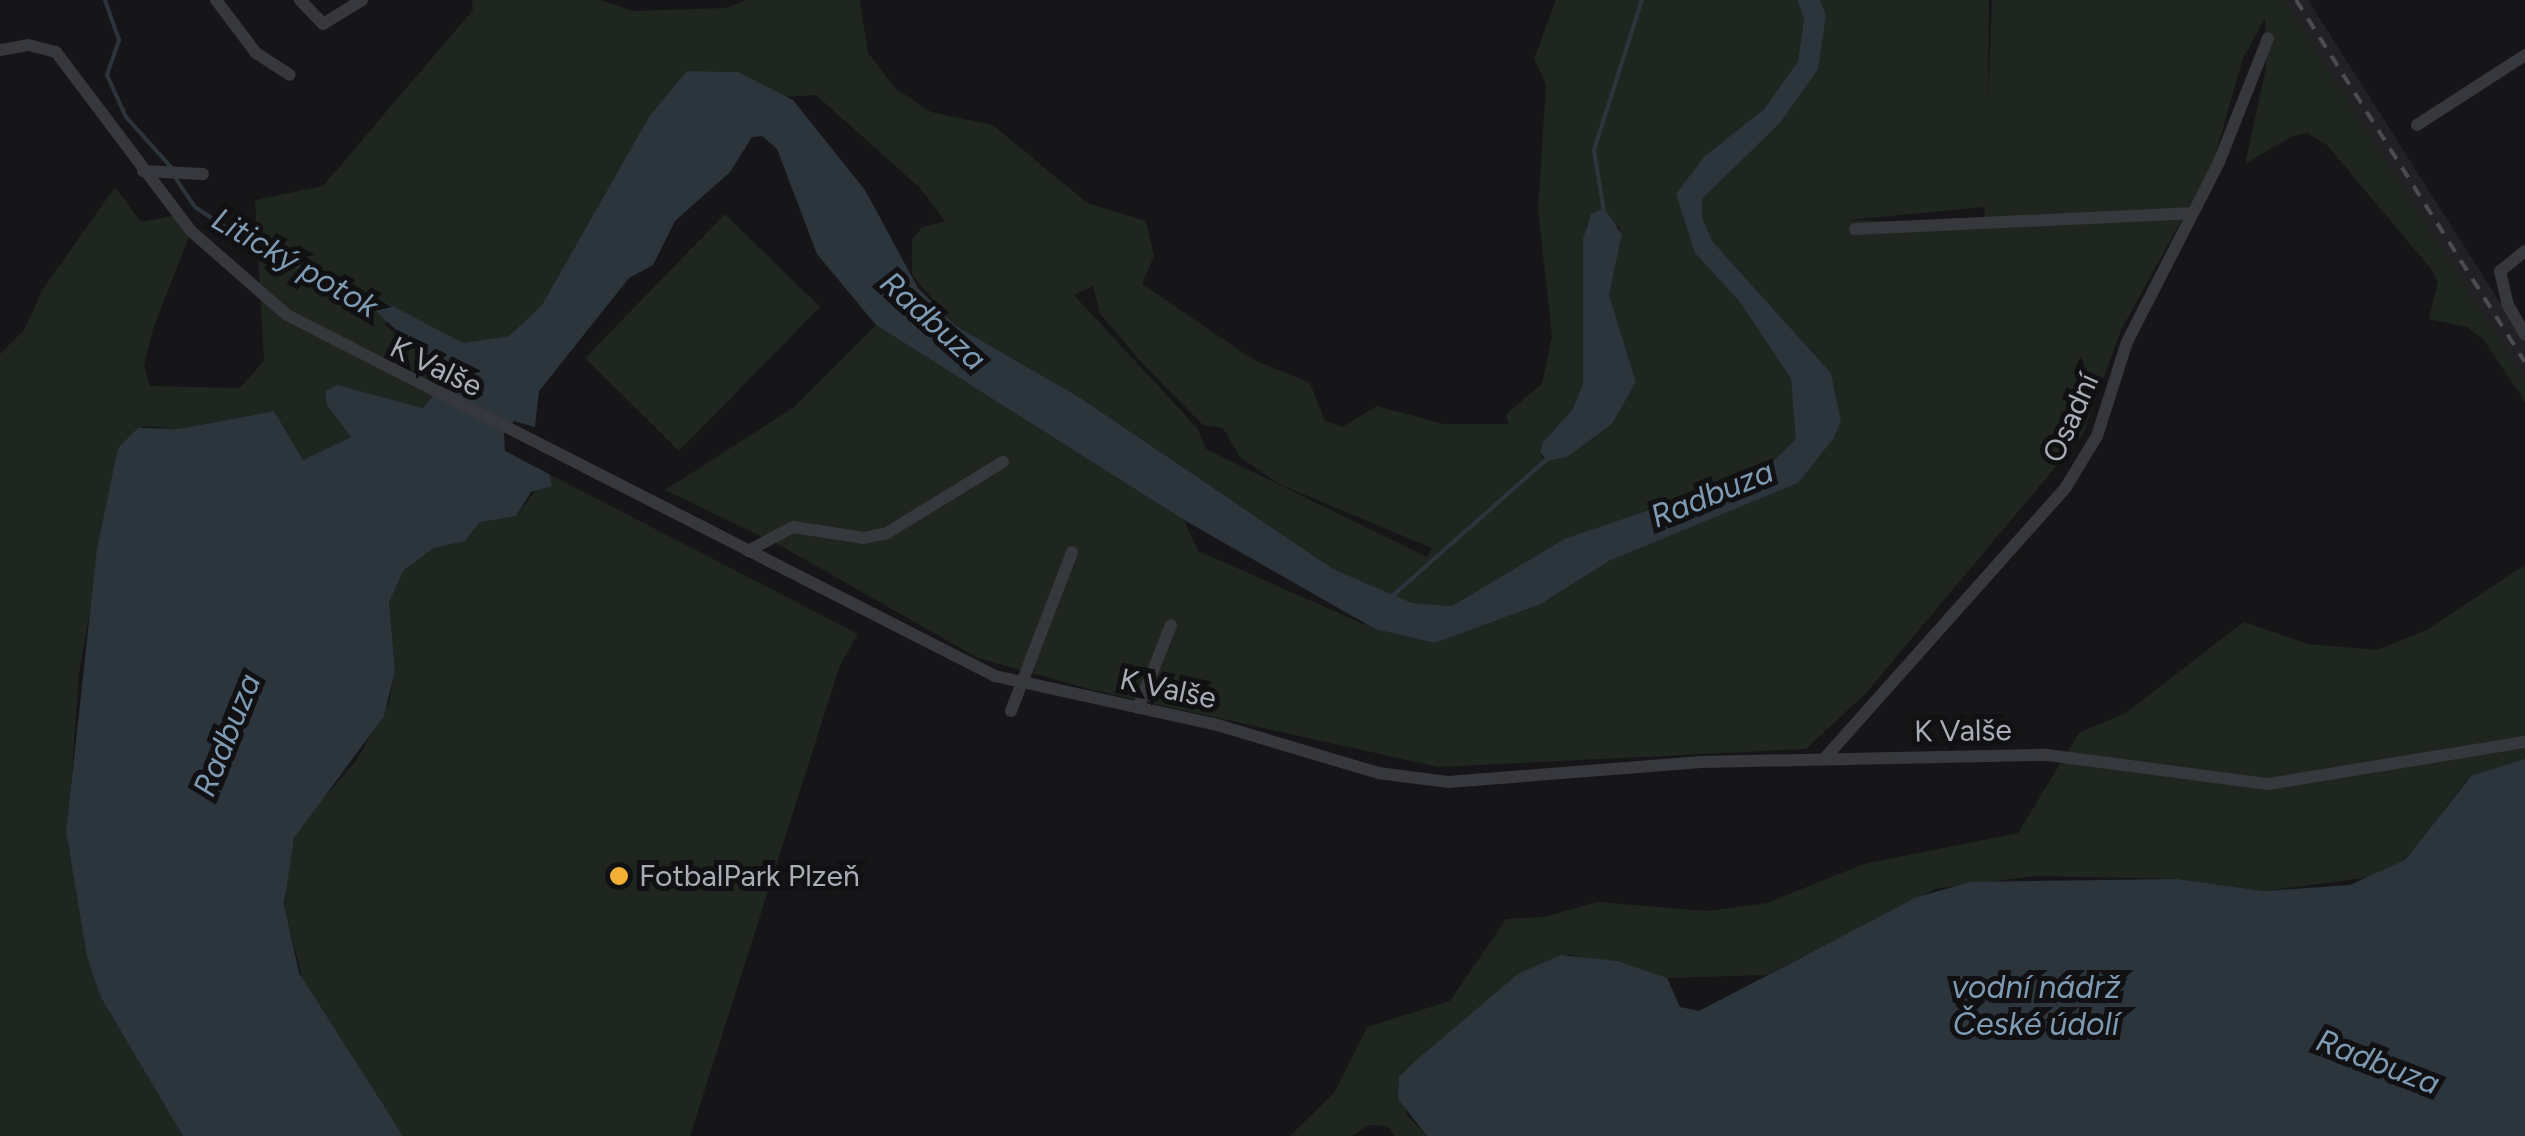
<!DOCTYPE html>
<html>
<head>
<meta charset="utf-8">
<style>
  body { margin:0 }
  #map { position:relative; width:2525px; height:1136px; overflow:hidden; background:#161618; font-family:Figtree,sans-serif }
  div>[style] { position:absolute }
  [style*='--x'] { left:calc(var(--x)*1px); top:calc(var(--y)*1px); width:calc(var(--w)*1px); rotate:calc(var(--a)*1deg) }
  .built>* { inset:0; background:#222225 }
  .green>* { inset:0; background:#1e261f }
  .water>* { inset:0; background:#2c353c }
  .stream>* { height:4px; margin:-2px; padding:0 2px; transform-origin:2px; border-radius:2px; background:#2c353c }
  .minor>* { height:12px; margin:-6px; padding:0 6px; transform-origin:6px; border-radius:6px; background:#37383d }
  .rail>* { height:4px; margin-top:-2px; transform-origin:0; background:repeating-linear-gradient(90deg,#4a4c52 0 12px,transparent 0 22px) }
  .dots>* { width:28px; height:28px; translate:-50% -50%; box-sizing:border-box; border:5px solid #111113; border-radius:50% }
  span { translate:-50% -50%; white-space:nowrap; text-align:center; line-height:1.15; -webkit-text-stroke:10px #111113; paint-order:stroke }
  .street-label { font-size:30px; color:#a8adb8 }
  .poi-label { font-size:30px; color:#a8adb8 }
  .left { translate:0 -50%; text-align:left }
  .water-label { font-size:32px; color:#7f9bb3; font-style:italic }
</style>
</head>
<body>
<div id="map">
  <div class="built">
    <i style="clip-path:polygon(2284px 0,2308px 0,2525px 342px,2525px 381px)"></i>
  </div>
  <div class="green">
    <i style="clip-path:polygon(evenodd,472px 0,601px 0,633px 11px,726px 8px,747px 0,860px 0,868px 53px,895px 88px,931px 112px,993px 125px,1087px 203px,1146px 221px,1154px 256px,1142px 284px,1254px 360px,1310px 383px,1325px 421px,1342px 427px,1377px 406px,1443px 424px,1508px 424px,1506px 414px,1542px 384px,1552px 336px,1538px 210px,1546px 84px,1534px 59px,1556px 0,1797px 0,1804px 18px,1798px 61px,1764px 109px,1705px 156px,1695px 253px,1739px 301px,1791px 379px,1797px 439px,1763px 471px,1564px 539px,1452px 606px,1412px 603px,1333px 569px,1079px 397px,956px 326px,912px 275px,912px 240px,922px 227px,945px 221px,921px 189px,816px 95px,786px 97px,738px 72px,687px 71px,650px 115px,542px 305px,509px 336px,463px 343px,402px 312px,384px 324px,442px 372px,442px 384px,423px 408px,336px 385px,351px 437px,303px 460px,274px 411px,179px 429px,144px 426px,118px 448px,79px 675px,67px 843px,100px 996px,183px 1136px,0 1136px,0 354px,24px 330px,43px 289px,115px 187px,141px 222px,178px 215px,191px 231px,153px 329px,144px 366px,150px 386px,240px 388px,264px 361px,255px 200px,323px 186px,473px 10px,472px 0,1586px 224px,1619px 226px,1622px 236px,1609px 295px,1636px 382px,1612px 424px,1567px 457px,1547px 461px,1541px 456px,1546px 438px,1572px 410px,1583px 384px,1586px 224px,472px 0,1093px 286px,1100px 314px,1143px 364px,1203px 425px,1223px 428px,1240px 457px,1279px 484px,1432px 548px,1427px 557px,1206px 449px,1198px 429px,1074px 295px,1093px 286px)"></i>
    <i style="clip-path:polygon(evenodd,1820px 0,1989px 0,1988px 105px,1992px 0,2284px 0,2525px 381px,2525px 402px,2484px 340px,2467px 327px,2429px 319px,2438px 281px,2431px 269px,2327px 145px,2307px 133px,2292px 136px,2245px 164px,2266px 68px,2265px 18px,2243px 58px,2213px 163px,2121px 330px,2083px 434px,1867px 692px,1806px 749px,1438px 767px,1089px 689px,978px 658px,781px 546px,665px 490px,793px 408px,876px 325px,1184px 520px,1198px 551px,1375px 629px,1435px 643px,1541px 604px,1609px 561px,1798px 483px,1841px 423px,1831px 373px,1713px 242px,1702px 218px,1702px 199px,1780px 123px,1826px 15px,1820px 0,1985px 207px,1984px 224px,1846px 220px,1847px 220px,1985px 207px)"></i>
    <i style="clip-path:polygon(725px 214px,820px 307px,679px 451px,585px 358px)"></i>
    <i style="clip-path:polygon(549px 474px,858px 634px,840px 665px,690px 1136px,403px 1136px,305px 990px,285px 910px,287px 862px,299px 826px,356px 761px,389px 703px,395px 671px,389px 602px,404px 570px,434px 548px,465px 541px,480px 522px,518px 513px)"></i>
    <i style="clip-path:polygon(2525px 565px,2525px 759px,2466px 781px,2405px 860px,2379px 876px,2264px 891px,2177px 879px,2034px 876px,1935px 889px,1766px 975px,1667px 978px,1569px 954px,1438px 1042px,1405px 1113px,1427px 1136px,1395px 1136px,1387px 1126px,1369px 1125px,1352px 1136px,1290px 1136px,1334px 1093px,1367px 1027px,1450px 1001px,1506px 919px,1545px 917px,1597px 902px,1706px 911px,1767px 903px,1864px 864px,2018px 833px,2079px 733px,2124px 714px,2244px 622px,2309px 644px,2377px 650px,2427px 630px)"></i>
  </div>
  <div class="water">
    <i style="clip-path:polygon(1797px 0,1820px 0,1826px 15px,1818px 69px,1780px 123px,1702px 199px,1702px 218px,1713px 242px,1831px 373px,1841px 422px,1833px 439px,1798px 483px,1609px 561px,1541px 604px,1435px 643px,1375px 629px,1184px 520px,876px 325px,817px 254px,777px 149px,762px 136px,752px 137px,730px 172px,675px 221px,653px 265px,629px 278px,539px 391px,535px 427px,514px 421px,504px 433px,505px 451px,549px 474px,552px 486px,531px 492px,516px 516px,480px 522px,465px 541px,434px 548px,404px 570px,389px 602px,395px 671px,384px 716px,294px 838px,284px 904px,299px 973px,403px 1136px,183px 1136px,100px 996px,87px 956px,66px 832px,97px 549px,118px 448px,138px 428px,179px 429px,274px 411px,303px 460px,351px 437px,327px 405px,325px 391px,337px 385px,423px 408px,442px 384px,442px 372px,365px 301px,381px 300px,463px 343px,509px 336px,542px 305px,650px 115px,687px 71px,738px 72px,793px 100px,865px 190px,918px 288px,956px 326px,1079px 397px,1333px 569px,1412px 603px,1452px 606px,1564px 539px,1763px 471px,1796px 439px,1791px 379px,1739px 301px,1695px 253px,1676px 194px,1705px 156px,1764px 109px,1798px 61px,1804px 18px)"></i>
    <i style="clip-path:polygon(1604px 208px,1622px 235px,1609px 295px,1636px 382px,1612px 424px,1567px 457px,1547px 461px,1540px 452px,1543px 442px,1572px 410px,1583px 384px,1583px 239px,1591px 214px)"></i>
    <i style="clip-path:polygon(2525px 759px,2525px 1136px,1427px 1136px,1398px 1099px,1399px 1077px,1414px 1062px,1518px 974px,1561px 955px,1617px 961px,1667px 978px,1680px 1007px,1699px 1011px,1917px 897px,1971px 882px,2177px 879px,2264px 891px,2350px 885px,2405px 860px,2471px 776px)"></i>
  </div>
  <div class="stream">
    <i style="--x:105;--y:0;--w:42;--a:70.7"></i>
    <i style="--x:119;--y:40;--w:37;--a:109"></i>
    <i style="--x:107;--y:75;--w:46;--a:65.7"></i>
    <i style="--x:126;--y:117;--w:67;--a:48"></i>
    <i style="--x:174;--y:176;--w:37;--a:56"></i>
    <i style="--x:195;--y:207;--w:50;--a:33.7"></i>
    <i style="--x:237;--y:235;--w:148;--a:27.4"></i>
    <i style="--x:1604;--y:212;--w:63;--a:-99.2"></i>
    <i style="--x:1594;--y:150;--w:157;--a:-72.3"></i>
    <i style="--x:1390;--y:598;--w:211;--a:-41.5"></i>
  </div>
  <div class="minor">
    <i style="--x:216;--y:0;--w:66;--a:53"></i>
    <i style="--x:256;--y:53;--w:40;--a:32.9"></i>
    <i style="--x:300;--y:0;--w:33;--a:46"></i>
    <i style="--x:323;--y:24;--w:46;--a:-31.6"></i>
    <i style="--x:0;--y:50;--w:28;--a:-10"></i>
    <i style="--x:28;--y:45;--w:29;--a:14"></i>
    <i style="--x:56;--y:52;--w:224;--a:53"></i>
    <i style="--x:191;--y:231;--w:128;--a:41.2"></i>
    <i style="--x:287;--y:315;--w:795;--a:27.02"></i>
    <i style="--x:995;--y:676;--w:224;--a:12.4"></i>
    <i style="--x:1214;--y:724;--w:171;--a:16.6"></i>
    <i style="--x:1378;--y:773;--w:71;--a:7.3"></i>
    <i style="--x:1448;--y:782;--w:254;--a:-4.5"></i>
    <i style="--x:1701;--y:762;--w:346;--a:-1.2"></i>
    <i style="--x:2047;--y:755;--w:223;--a:7.5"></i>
    <i style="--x:2268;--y:784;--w:260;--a:-9.3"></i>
    <i style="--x:2417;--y:125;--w:129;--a:-32.9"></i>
    <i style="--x:143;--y:171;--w:60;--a:2.9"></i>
    <i style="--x:1855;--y:229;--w:335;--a:-2.7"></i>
    <i style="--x:2525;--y:251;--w:32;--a:141"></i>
    <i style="--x:2500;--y:271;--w:35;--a:77"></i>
    <i style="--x:2508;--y:305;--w:34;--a:60"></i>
    <i style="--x:748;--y:551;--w:51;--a:-28.1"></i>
    <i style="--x:793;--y:527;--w:72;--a:8.8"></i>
    <i style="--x:864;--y:538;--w:24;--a:-12"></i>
    <i style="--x:887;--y:533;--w:136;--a:-31.5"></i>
    <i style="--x:1138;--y:708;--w:89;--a:-68.3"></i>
    <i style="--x:1011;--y:711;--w:170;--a:-69"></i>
    <i style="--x:1824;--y:759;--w:364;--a:-48.3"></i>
    <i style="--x:2066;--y:487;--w:60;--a:-58.7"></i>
    <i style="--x:2097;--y:436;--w:99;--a:-72.3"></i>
    <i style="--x:2127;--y:342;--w:202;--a:-62.9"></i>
    <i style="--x:2219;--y:162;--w:133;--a:-68.4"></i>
  </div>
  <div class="rail">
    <i style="--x:2296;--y:0;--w:428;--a:57.7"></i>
  </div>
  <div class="dots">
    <i style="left:619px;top:876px;background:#f2b134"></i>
  </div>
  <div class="street-label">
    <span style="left:436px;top:367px;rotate:26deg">K Valše</span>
    <span style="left:2071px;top:418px;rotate:-66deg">Osadní</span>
    <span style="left:1168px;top:689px;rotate:12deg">K Valše</span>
    <span style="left:1963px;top:731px;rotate:-1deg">K Valše</span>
  </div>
  <div class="poi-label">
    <span class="left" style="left:639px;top:876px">FotbalPark Plzeň</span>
  </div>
  <div class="water-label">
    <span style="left:295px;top:263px;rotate:30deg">Litický potok</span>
    <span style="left:933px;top:321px;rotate:42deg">Radbuza</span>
    <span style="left:1712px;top:494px;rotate:-22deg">Radbuza</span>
    <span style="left:227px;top:735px;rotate:-68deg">Radbuza</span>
    <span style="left:2036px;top:1006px">vodní nádrž<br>České údolí</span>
    <span style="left:2378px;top:1062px;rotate:21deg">Radbuza</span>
  </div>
</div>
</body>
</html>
